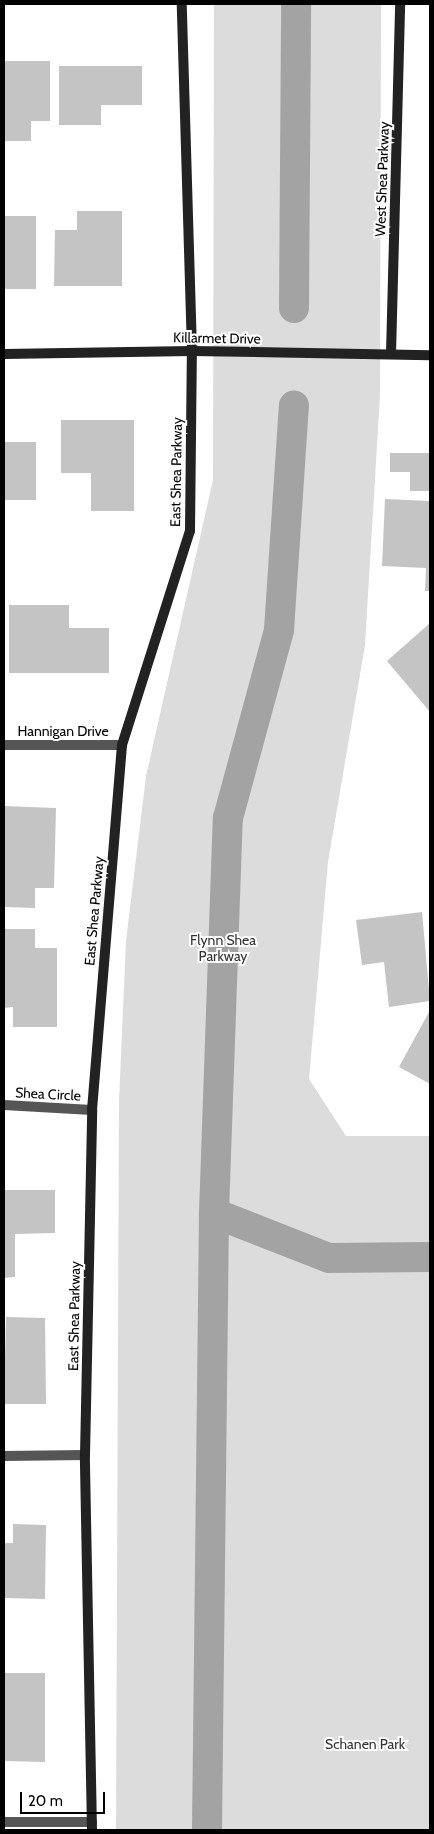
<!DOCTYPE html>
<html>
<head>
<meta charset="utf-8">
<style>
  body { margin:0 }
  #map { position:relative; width:434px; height:1834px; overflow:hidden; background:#fff; font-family:Cabin,sans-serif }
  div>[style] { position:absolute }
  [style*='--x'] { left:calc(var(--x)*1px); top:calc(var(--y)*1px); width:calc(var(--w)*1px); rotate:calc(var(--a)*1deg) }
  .green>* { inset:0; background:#dcdcdc }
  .canal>* { height:30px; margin:-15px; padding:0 15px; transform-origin:15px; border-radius:15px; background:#a3a3a3 }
  .building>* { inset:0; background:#c4c4c4 }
  .street>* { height:10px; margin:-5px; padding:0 5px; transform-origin:5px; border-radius:5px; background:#555 }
  .secondary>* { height:10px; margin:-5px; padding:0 5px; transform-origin:5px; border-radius:5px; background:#222 }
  span { translate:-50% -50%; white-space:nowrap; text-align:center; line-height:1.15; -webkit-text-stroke:4px #fff; paint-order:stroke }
  .street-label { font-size:14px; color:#000 }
  .park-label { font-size:14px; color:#333 }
  .frame { position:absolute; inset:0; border:5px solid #000; pointer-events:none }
  .scale { position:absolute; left:20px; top:1792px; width:85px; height:22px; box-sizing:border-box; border:2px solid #000; border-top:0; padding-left:6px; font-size:15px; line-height:18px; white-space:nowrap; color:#000; -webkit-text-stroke:4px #fff; paint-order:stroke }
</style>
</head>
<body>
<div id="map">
  <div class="green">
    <i style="clip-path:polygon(214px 4px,381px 4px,380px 396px,365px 645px,328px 862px,309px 1079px,346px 1136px,430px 1136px,430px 1830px,116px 1830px,119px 1101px,126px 941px,146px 776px,213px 480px)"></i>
  </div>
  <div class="canal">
    <i style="--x:294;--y:308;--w:304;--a:-89.6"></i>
    <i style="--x:214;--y:1213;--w:123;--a:21.4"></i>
    <i style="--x:329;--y:1258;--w:101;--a:-0.6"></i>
    <i style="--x:207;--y:1830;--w:617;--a:-89.35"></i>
    <i style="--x:214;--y:1213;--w:395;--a:-88"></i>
    <i style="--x:228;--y:818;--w:195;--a:-74.8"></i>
    <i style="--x:279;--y:630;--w:225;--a:-86.2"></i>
  </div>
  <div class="building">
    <i style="clip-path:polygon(4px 61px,50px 61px,50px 121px,31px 121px,31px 141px,4px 141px)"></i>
    <i style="clip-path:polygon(59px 66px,142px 66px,142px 105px,101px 105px,101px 125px,59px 125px)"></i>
    <i style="clip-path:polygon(77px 211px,122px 211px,122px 286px,54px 286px,55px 230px,77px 230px)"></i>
    <i style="clip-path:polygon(4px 216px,36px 216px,36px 289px,4px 289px)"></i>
    <i style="clip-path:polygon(61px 420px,134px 420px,134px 511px,91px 511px,91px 473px,61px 473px)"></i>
    <i style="clip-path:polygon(4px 442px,36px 442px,36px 500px,4px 500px)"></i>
    <i style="clip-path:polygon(390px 453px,430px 453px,430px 491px,410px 491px,410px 472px,390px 472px)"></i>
    <i style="clip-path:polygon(385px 499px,430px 501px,430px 591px,425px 591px,426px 568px,382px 566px)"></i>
    <i style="clip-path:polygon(9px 605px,69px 605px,69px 628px,109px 628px,109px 673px,9px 673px)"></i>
    <i style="clip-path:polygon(430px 623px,430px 712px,387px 661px)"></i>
    <i style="clip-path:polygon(4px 806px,56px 808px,54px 888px,35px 888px,35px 908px,4px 907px)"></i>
    <i style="clip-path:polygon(422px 912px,430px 1001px,389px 1007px,384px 962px,362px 965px,356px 920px)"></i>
    <i style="clip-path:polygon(4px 929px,35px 929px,35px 948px,57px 948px,57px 1027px,13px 1027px,13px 1007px,4px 1008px)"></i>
    <i style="clip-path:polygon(429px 1012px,430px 1013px,430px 1084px,399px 1067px)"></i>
    <i style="clip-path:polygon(4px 1190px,55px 1190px,55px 1233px,15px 1234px,15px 1277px,4px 1278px)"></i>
    <i style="clip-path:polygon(6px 1317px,45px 1318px,46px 1404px,4px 1404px)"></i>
    <i style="clip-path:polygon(13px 1524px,46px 1525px,45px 1599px,4px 1598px,4px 1543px,13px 1543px)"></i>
    <i style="clip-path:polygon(5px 1673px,45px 1673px,45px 1762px,4px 1761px)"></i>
  </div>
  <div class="street">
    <i style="--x:4;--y:745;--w:118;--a:0"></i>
    <i style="--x:4;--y:1105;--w:88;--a:3.3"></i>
    <i style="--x:4;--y:1456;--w:81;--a:-0.7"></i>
    <i style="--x:4;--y:1822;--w:88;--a:0"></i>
  </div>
  <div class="secondary">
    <i style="--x:4;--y:354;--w:188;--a:-0.9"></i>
    <i style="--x:192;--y:351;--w:238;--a:1"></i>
    <i style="--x:391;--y:354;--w:350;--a:-88.5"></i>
    <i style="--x:92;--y:1830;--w:375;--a:-91.1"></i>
    <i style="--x:85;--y:1455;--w:345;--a:-88.8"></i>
    <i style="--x:92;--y:1110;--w:366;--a:-85.3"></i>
    <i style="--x:122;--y:745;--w:225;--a:-72.4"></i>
    <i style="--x:190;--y:531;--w:180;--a:-89.4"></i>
    <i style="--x:192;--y:351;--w:347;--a:-91.7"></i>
  </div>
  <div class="street-label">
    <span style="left:382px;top:179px;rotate:-88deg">West Shea Parkway</span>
    <span style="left:217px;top:338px;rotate:1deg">Killarmet Drive</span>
    <span style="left:176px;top:472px;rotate:-89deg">East Shea Parkway</span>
    <span style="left:63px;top:731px">Hannigan Drive</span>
    <span style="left:94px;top:911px;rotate:-85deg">East Shea Parkway</span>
    <span style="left:48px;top:1094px;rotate:3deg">Shea Circle</span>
    <span style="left:74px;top:1316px;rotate:-89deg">East Shea Parkway</span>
  </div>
  <div class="park-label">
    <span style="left:223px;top:948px">Flynn Shea<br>Parkway</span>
    <span style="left:365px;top:1744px">Schanen Park</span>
  </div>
  <div class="frame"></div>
  <div class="scale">20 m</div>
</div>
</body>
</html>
